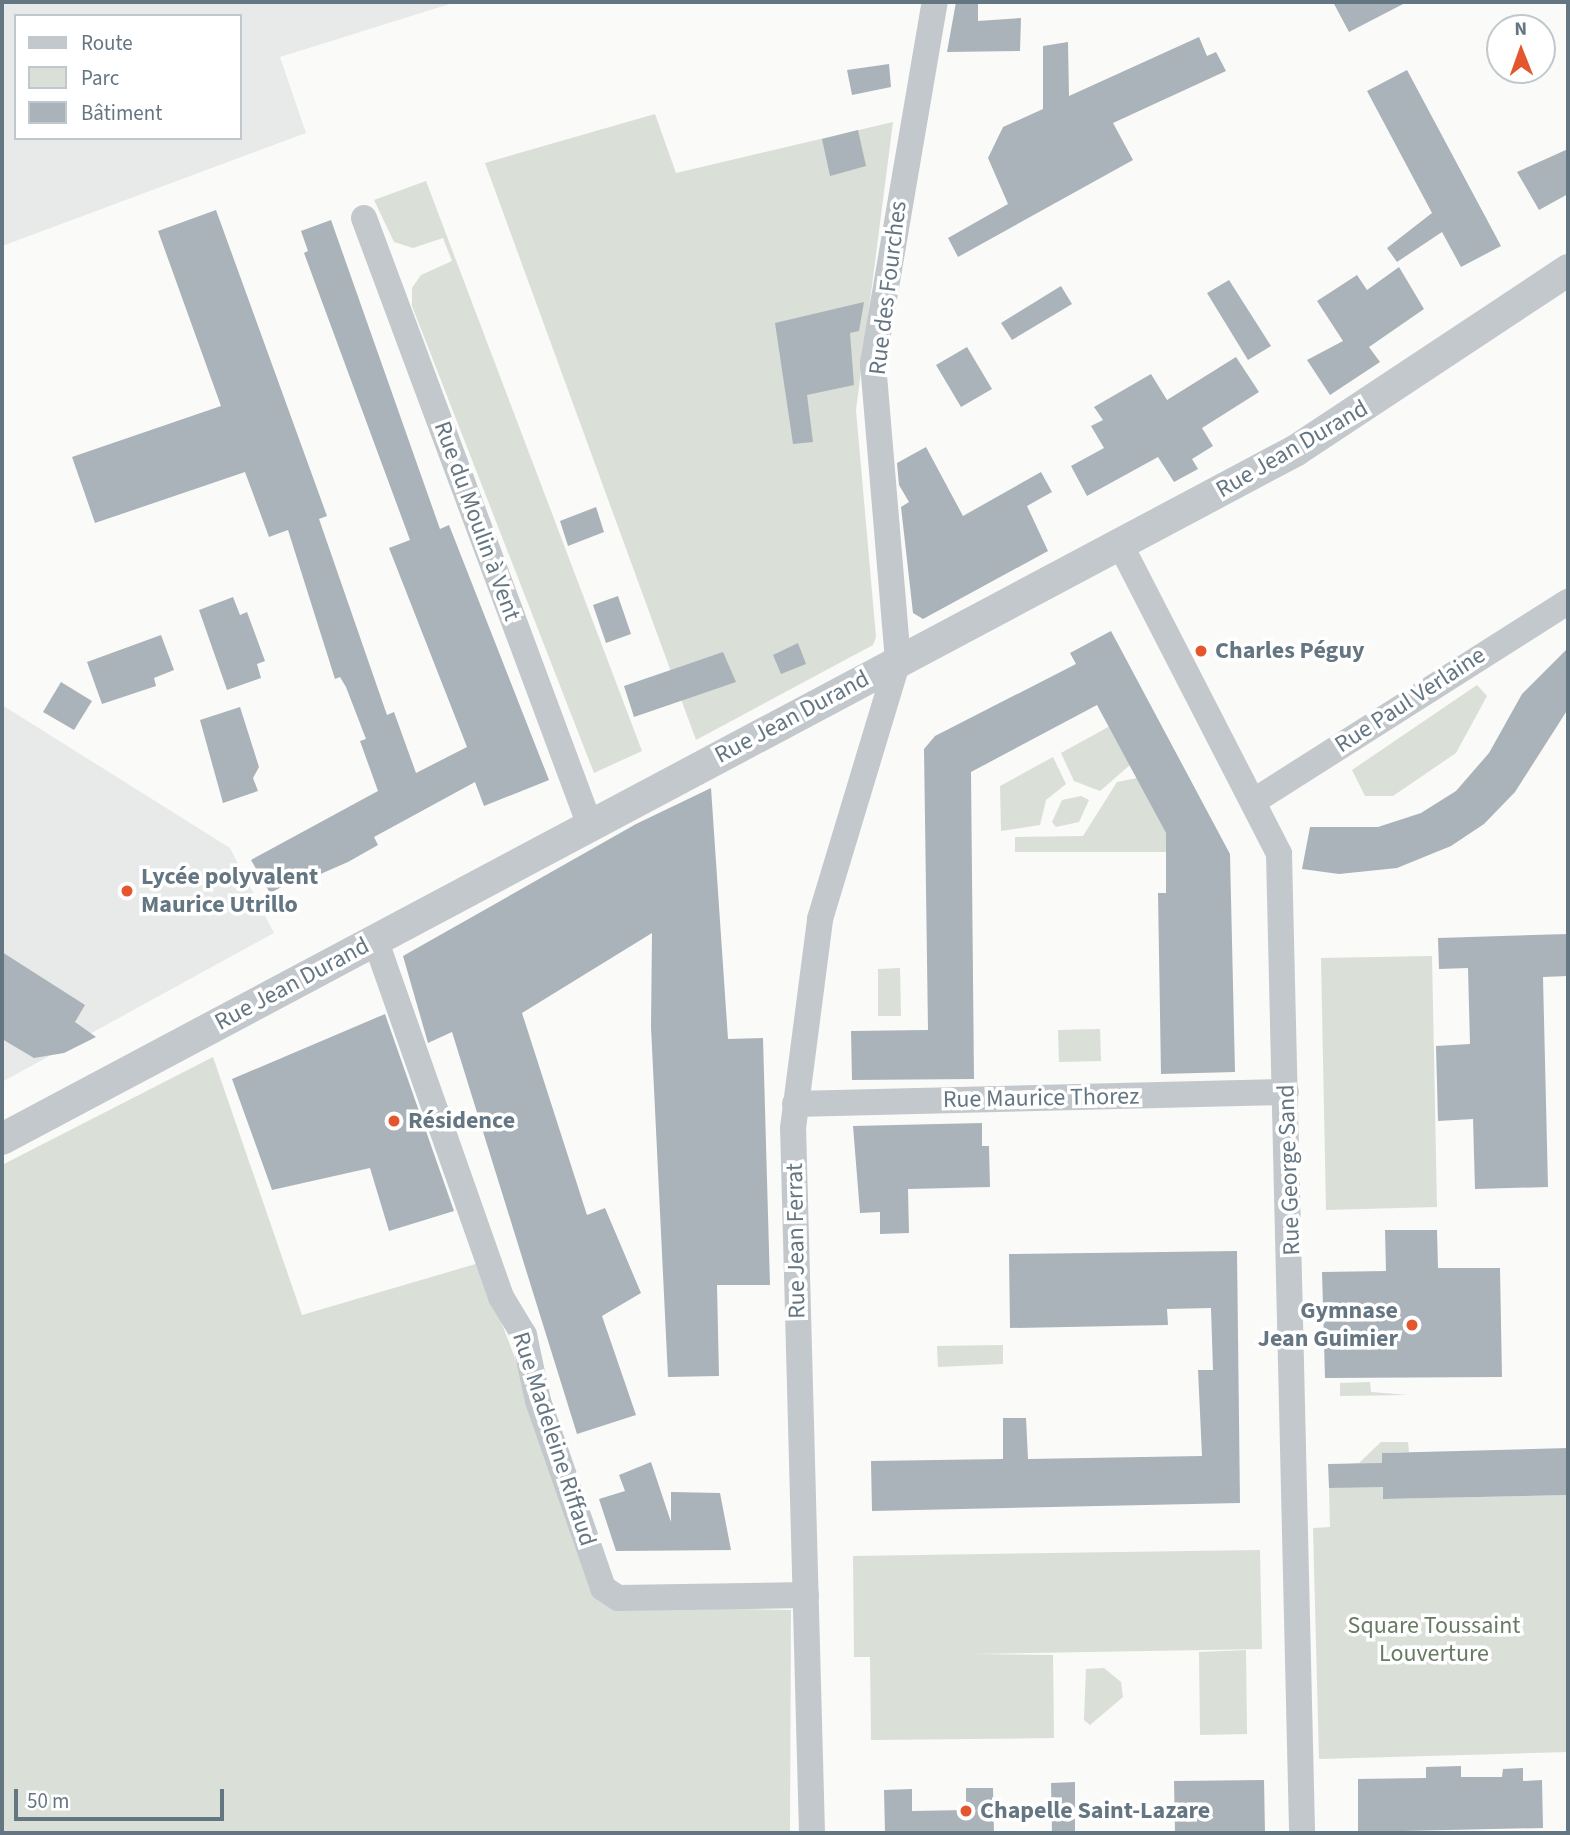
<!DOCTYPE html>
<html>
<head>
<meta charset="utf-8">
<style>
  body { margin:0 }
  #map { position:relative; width:1570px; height:1835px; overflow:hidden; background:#fafaf8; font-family:"Source Sans 3",sans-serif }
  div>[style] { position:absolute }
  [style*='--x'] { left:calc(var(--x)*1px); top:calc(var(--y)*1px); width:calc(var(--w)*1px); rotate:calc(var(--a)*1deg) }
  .built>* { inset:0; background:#e8e9e9 }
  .green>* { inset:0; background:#dadfd7 }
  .building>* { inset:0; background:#aab3b9 }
  .minor>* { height:26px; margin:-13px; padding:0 13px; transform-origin:13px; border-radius:13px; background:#c3c8cc }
  .tertiary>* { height:32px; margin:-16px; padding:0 16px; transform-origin:16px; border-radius:16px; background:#c3c8cc }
  .dots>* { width:19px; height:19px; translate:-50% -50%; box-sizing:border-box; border:4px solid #fff; border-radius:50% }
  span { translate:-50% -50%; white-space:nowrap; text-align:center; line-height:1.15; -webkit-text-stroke:7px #fff; paint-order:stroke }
  .street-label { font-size:24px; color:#657683 }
  .poi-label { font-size:24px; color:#657683; font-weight:700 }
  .left { translate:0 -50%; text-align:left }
  .right { translate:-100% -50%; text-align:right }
  .park-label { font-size:24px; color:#687a64 }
  .frame { position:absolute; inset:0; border:4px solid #657683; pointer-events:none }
  .legend { position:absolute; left:14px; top:14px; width:228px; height:126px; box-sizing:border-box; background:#fff; border:2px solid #c1c8cd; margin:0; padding:9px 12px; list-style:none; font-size:21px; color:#657683 }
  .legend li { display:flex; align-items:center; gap:14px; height:35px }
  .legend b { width:35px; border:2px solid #c1c8cd }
  .north { position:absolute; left:1486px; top:14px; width:70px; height:70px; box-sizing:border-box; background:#fff; border:2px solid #c1c8cd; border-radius:50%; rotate:359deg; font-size:19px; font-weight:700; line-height:28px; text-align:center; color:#657683 }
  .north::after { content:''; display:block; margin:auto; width:24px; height:32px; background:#e4572e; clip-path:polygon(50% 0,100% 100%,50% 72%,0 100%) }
  .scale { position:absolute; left:14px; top:1789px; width:210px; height:32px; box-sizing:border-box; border:4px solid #657683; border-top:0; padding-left:9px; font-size:21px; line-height:24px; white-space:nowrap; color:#657683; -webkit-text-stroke:5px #fff; paint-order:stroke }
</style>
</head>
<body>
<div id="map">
  <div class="built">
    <i style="clip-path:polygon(evenodd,2px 2px,456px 2px,280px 57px,306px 133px,2px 246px,2px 2px,16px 16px,240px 16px,240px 138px,16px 138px,16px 16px)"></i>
    <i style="clip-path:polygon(2px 705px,230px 848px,274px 933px,2px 1082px)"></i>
  </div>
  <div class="green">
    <i style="clip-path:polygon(655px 114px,676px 173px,893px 122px,856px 410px,876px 637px,873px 645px,696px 740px,485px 163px)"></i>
    <i style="clip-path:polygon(426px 181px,642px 751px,594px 773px,412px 306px,412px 288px,421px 275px,452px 261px,443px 238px,413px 248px,394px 242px,374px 200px)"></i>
    <i style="clip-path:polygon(1477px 685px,1487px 696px,1456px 753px,1393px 796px,1365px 796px,1352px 770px)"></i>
    <i style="clip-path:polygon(1110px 726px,1130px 765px,1100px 791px,1074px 781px,1061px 753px)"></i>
    <i style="clip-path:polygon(1053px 757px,1066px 784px,1046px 800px,1040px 825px,1001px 831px,1000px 786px)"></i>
    <i style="clip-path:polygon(1137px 778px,1166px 833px,1166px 852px,1015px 852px,1015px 837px,1083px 836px,1117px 782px)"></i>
    <i style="clip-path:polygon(1081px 796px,1089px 800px,1079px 822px,1056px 827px,1052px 822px,1062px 800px)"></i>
    <i style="clip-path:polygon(1432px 956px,1437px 1207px,1326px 1210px,1321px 958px)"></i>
    <i style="clip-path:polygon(900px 968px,901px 1016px,878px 1016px,878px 969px)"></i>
    <i style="clip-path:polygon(1100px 1029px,1101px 1061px,1059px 1062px,1058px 1030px)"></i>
    <i style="clip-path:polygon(213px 1057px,302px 1315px,479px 1263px,609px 1607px,791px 1610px,790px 1833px,2px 1833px,2px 1165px)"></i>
    <i style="clip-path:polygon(1003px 1345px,1003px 1364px,938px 1367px,937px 1346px)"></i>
    <i style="clip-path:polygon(1370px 1382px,1371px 1392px,1408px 1395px,1340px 1396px,1340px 1383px)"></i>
    <i style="clip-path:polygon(1381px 1442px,1408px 1442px,1409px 1452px,1382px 1453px,1383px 1499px,1568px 1495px,1568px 1752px,1319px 1759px,1313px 1528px,1330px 1527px,1329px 1488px,1347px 1487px,1346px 1464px,1359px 1463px)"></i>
    <i style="clip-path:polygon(1260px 1550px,1262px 1649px,973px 1654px,1053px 1655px,1054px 1738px,871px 1740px,870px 1657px,854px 1657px,853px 1556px)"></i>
    <i style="clip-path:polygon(1246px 1650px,1247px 1734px,1200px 1735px,1199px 1652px)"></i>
    <i style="clip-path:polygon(1104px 1668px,1121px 1682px,1123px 1697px,1090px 1725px,1084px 1720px,1086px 1669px)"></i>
  </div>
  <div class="building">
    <i style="clip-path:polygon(956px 2px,978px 2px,978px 21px,1021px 18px,1020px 51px,947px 52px)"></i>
    <i style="clip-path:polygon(1333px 2px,1407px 2px,1349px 32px)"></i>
    <i style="clip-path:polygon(1199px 37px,1207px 56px,1216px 52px,1226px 71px,1113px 123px,1133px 160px,958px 257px,948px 238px,1008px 204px,988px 158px,1003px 127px,1043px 109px,1043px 46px,1068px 42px,1069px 96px)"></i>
    <i style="clip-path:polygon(889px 64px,891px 87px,852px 95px,847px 70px)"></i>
    <i style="clip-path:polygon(1407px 70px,1501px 246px,1461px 267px,1442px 232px,1397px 262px,1387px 248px,1432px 213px,1367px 91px)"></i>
    <i style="clip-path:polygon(858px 130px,866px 166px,830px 176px,822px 139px)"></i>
    <i style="clip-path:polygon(1568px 149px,1568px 194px,1539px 210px,1517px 172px)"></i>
    <i style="clip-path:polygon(216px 210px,327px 516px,319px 519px,387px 715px,394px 712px,416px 773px,467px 747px,389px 548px,410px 540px,304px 253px,308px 251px,301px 231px,331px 220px,440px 529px,449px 525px,549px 780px,484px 806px,475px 782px,374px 837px,378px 845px,348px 862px,309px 879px,307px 874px,270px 893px,251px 860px,378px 791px,360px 741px,366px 739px,346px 687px,340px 677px,335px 679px,288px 530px,269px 537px,245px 472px,95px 523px,72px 457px,221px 406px,158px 231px)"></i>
    <i style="clip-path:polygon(1399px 267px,1424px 309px,1369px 347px,1380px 362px,1330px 395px,1307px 360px,1343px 341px,1317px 301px,1357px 275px,1367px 290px)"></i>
    <i style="clip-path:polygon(1229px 280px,1271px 346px,1248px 360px,1207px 293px)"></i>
    <i style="clip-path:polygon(1061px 286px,1072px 304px,1012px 340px,1001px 323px)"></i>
    <i style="clip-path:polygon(864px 302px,859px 331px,850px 333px,854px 385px,807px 395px,813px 442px,793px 444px,775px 323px)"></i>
    <i style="clip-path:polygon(967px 347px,992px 389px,961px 407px,936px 365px)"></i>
    <i style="clip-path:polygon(1236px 357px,1259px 392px,1202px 428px,1213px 446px,1192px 459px,1198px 469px,1174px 482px,1158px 457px,1087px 496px,1071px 466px,1104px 448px,1091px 426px,1103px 420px,1094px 407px,1151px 374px,1167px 400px)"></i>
    <i style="clip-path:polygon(926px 447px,963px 516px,1041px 472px,1052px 492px,1027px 506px,1048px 551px,923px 619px,913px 613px,901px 507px,909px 502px,899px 485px,897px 463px)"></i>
    <i style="clip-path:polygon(596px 507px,604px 532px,568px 546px,560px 521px)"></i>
    <i style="clip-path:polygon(618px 596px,631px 634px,606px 643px,593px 605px)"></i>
    <i style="clip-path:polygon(233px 597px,240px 615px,247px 612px,265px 661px,257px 664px,261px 678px,227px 690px,199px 610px)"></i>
    <i style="clip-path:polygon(1111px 631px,1230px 854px,1235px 1072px,1161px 1074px,1158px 893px,1166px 893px,1166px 833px,1097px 705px,971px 772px,974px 1079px,852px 1080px,851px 1031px,928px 1030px,924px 749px,935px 736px,1076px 664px,1070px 653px)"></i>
    <i style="clip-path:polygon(161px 635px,174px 670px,154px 678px,156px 686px,102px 704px,87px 662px)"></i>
    <i style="clip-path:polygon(798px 643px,806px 664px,781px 674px,773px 655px)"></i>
    <i style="clip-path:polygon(1568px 648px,1568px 709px,1515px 792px,1484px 824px,1451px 846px,1397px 868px,1339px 874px,1302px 869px,1310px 827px,1378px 827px,1421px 813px,1456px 791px,1489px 753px,1522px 694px)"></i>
    <i style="clip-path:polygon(723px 652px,736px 682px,634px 717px,624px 686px)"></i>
    <i style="clip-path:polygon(61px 682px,92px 701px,74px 730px,43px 712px)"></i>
    <i style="clip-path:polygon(240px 707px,259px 767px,253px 778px,258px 791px,223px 803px,200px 720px)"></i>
    <i style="clip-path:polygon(711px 788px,728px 1039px,763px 1038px,770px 1285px,717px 1285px,719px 1376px,668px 1377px,651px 1027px,652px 933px,522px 1013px,587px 1215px,605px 1208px,641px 1293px,602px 1316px,636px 1415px,577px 1434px,452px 1032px,428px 1043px,403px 956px,636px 824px)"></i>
    <i style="clip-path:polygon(1568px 934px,1568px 976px,1543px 977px,1548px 1187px,1475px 1189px,1473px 1119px,1438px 1121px,1436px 1046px,1470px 1044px,1468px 968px,1439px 969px,1438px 938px)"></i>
    <i style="clip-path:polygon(2px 952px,85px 1005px,75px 1022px,96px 1037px,64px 1053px,34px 1058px,2px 1039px)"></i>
    <i style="clip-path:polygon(385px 1014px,454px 1211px,389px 1231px,370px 1168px,272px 1190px,232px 1079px)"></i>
    <i style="clip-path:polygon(982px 1123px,982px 1146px,989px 1146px,990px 1187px,908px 1189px,909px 1233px,880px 1234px,880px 1212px,860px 1213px,853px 1126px)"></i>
    <i style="clip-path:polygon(1385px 1230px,1437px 1230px,1438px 1268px,1500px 1268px,1502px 1377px,1325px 1378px,1322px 1272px,1386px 1271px)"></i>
    <i style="clip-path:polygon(1237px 1251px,1240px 1503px,872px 1511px,871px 1461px,1003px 1459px,1003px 1418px,1026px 1418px,1028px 1459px,1202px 1456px,1198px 1370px,1213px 1370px,1211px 1308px,1167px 1309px,1168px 1325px,1010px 1328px,1009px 1254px)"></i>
    <i style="clip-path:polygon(1568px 1448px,1568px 1495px,1383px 1499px,1383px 1487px,1329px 1488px,1328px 1464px,1382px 1463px,1382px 1453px)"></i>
    <i style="clip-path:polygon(651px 1462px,671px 1522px,671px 1492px,720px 1493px,731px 1550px,616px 1551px,599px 1499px,625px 1491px,619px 1475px)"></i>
    <i style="clip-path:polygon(1461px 1766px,1461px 1777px,1502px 1777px,1503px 1769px,1523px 1768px,1523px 1781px,1542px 1780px,1543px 1828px,1358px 1832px,1358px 1779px,1426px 1778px,1426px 1767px)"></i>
    <i style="clip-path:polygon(1264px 1780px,1265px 1833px,1175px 1833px,1174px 1781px)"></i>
    <i style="clip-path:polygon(1075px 1782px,1075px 1833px,1052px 1833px,1051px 1783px)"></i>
    <i style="clip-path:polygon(966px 1788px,993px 1788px,994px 1833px,885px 1833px,884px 1790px,912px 1789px,912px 1811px,966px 1810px)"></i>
  </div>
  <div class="minor">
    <i style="--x:364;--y:218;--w:645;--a:69.6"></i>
    <i style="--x:1121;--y:546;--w:346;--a:62.8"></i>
    <i style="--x:1279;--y:854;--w:979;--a:88.65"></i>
    <i style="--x:1254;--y:801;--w:372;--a:-32.4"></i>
    <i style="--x:375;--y:939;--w:380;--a:70.6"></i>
    <i style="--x:501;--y:1297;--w:44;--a:58.8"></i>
    <i style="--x:524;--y:1335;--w:67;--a:78"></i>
    <i style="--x:538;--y:1401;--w:198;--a:70.8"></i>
    <i style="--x:603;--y:1588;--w:18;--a:34"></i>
    <i style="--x:618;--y:1598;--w:188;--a:-0.9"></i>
    <i style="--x:795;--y:1104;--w:491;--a:-1.4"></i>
    <i style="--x:812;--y:1833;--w:705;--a:-91.54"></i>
    <i style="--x:793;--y:1128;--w:211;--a:-82.6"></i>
    <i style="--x:820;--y:919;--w:270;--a:-73.2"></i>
    <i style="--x:898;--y:661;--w:299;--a:-94.8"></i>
    <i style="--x:873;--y:363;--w:366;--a:-80.3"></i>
  </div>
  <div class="tertiary">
    <i style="--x:2;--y:1139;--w:1465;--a:-28.02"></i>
    <i style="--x:1295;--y:451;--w:328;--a:-33.5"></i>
  </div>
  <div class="dots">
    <i style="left:1201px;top:651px;background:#e4572e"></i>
    <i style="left:127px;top:891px;background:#e4572e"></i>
    <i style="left:394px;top:1121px;background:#e4572e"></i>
    <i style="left:1412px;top:1325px;background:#e4572e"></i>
    <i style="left:966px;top:1811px;background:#e4572e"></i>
  </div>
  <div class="street-label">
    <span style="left:888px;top:288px;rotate:-83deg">Rue des Fourches</span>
    <span style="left:1292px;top:449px;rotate:-30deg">Rue Jean Durand</span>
    <span style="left:477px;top:521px;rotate:70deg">Rue du Moulin à Vent</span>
    <span style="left:1410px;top:700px;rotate:-33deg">Rue Paul Verlaine</span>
    <span style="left:792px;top:717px;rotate:-28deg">Rue Jean Durand</span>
    <span style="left:292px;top:984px;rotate:-28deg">Rue Jean Durand</span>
    <span style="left:1041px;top:1098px;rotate:-1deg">Rue Maurice Thorez</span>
    <span style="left:1289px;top:1170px;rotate:-92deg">Rue George Sand</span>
    <span style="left:796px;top:1241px;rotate:-91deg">Rue Jean Ferrat</span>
    <span style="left:554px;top:1439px;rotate:72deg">Rue Madeleine Riffaud</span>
  </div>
  <div class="poi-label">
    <span class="left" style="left:1215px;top:651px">Charles Péguy</span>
    <span class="left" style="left:141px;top:891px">Lycée polyvalent<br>Maurice Utrillo</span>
    <span class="left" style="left:408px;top:1121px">Résidence</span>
    <span class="right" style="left:1398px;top:1325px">Gymnase<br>Jean Guimier</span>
    <span class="left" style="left:980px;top:1811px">Chapelle Saint-Lazare</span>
  </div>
  <div class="park-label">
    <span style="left:1434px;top:1640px">Square Toussaint<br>Louverture</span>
  </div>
  <div class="frame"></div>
  <ul class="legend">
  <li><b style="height:9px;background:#c3c8cc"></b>Route</li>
  <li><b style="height:19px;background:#dadfd7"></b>Parc</li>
  <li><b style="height:19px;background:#aab3b9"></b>Bâtiment</li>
  </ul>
  <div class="north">N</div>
  <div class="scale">50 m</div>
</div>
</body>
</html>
